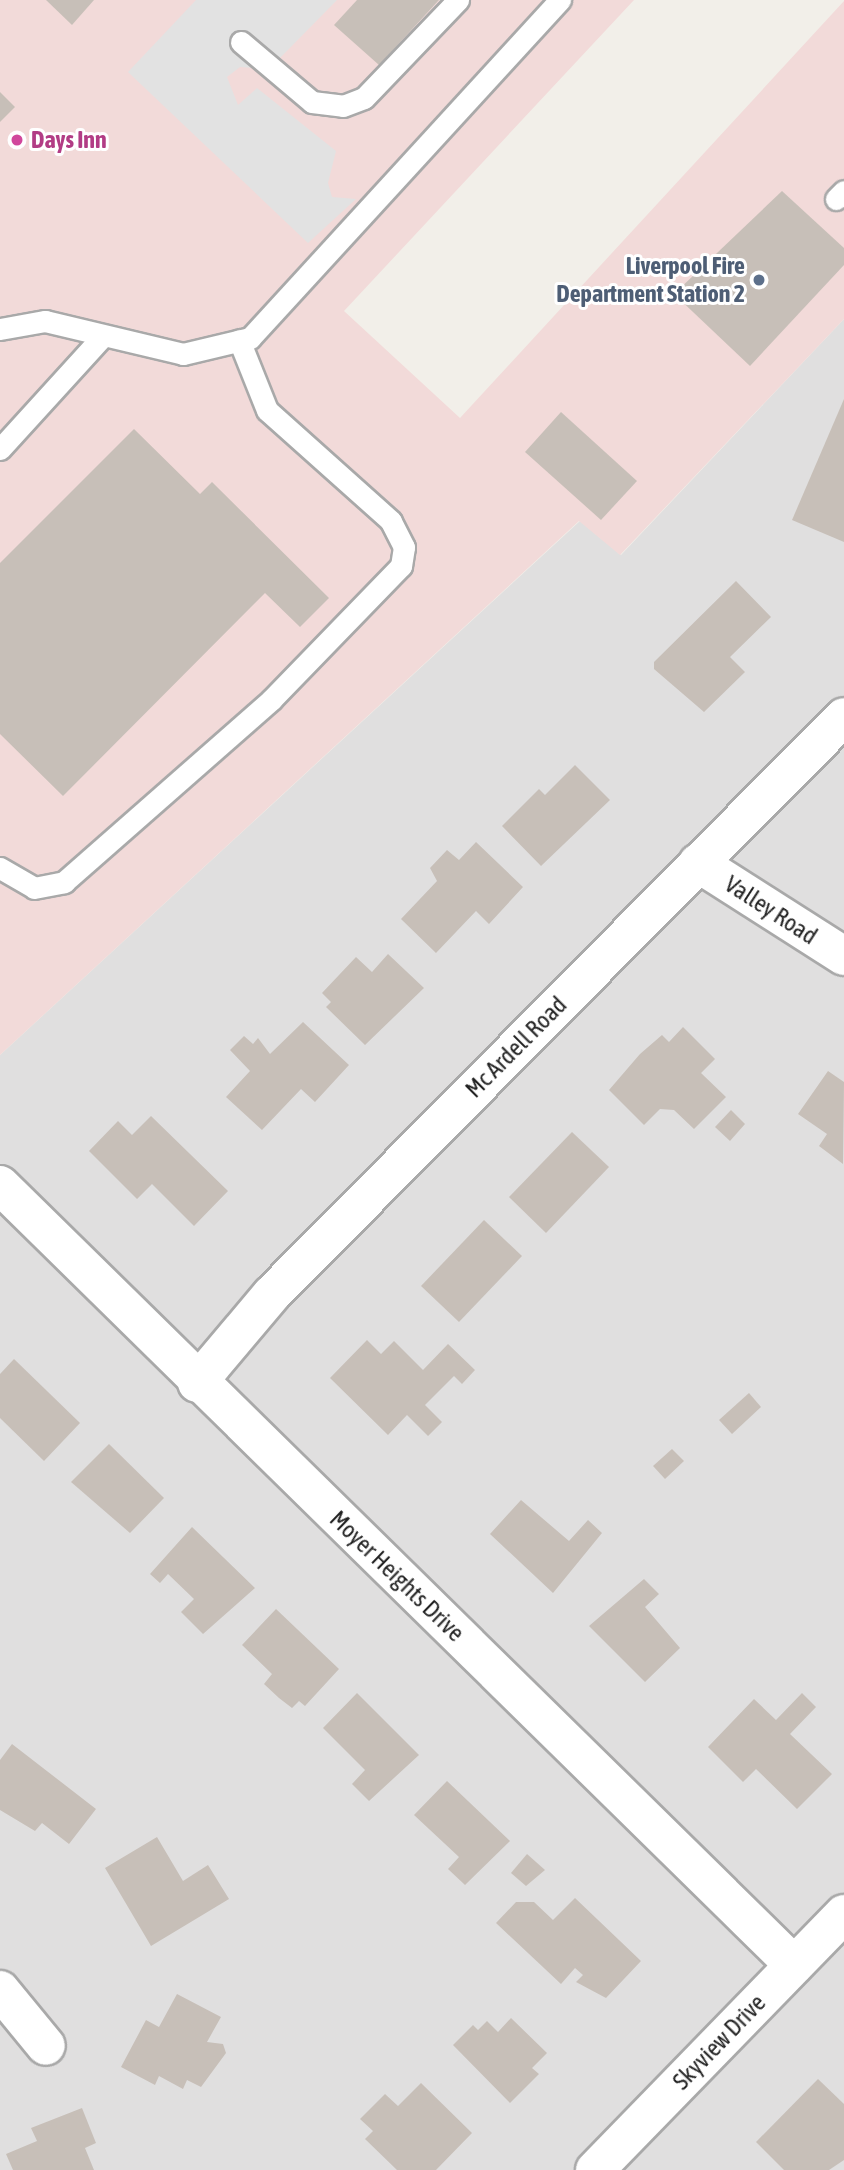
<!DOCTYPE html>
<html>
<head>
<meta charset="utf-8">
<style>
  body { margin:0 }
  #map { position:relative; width:844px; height:2170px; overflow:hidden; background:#f2efe9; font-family:"Asap Condensed",sans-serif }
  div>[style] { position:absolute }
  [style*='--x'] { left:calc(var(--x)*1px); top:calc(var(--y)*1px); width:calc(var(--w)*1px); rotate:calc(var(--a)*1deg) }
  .residential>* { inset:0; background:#e0dfdf }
  .commercial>* { inset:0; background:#f2dad9 }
  .parking>* { inset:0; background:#e2e2e2 }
  .building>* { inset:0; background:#c7bfb8 }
  .roads { filter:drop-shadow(2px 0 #a9a9a9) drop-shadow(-2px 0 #a9a9a9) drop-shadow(0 2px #a9a9a9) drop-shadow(0 -2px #a9a9a9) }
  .service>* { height:21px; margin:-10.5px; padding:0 10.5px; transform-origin:10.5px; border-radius:10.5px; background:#fff }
  .minor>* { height:38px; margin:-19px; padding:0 19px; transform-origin:19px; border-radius:19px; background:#fff }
  .dots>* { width:19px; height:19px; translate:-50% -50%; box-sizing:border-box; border:4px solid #fff; border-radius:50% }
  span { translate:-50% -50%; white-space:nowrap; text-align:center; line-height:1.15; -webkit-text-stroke:6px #fff; paint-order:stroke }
  .hotel-label { font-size:24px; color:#b23c85; font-weight:700 }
  .left { translate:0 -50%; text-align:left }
  .service-label { font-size:24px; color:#4e5e75; font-weight:700 }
  .right { translate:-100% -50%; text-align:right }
  .street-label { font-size:24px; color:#222 }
</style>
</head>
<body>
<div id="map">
  <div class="residential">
    <i style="clip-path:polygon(844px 319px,844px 2170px,0 2170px,0 1055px,580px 521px,621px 555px)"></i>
  </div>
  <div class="commercial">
    <i style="clip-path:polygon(0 0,634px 0,344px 311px,460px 418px,844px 1px,844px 319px,620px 555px,579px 521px,0 1055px)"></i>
  </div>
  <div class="parking">
    <i style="clip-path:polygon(196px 0,337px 0,279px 59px,259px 40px,254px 68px,240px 67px,227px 77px,238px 105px,257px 88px,336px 151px,328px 183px,332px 197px,356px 199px,308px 243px,128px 72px)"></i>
  </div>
  <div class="building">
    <i style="clip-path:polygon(46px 0,94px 0,72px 25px)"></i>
    <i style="clip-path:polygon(357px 0,439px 0,379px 65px,334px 25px)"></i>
    <i style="clip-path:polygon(0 92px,15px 107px,0 122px)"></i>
    <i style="clip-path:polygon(782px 191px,844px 248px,844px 265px,750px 366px,674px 294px)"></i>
    <i style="clip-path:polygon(844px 399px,844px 542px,792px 520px)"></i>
    <i style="clip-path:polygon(561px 412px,637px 481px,601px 520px,525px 452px)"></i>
    <i style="clip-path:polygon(134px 429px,200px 494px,212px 482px,329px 598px,300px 627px,265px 593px,63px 796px,0 734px,0 563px)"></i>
    <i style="clip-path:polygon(736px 581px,771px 617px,730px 657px,745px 672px,704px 712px,654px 669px,654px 662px)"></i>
    <i style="clip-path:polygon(575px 765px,610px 800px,541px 866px,502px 826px,539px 789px,545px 795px)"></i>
    <i style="clip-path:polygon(476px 842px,523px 887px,489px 924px,476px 911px,436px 953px,401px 919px,437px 881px,430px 868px,447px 850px,459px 860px)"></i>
    <i style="clip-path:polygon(388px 954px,424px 988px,365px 1045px,326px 1007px,331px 1002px,322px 993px,356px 957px,372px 972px)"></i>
    <i style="clip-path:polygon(303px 1022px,349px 1065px,315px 1102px,301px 1089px,262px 1130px,226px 1097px,250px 1071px,230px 1050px,244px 1036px,253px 1044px,258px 1038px,270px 1054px)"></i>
    <i style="clip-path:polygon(683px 1027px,715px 1059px,701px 1073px,726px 1097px,694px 1129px,674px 1110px,660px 1109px,644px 1125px,609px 1090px,640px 1054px,662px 1035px,669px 1042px)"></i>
    <i style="clip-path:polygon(828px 1071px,844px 1082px,843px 1164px,819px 1146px,827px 1134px,798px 1114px)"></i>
    <i style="clip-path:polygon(731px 1110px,745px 1124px,730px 1141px,715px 1127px)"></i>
    <i style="clip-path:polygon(151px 1116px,228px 1191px,194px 1226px,152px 1184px,137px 1199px,89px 1151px,118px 1121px,132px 1135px)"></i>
    <i style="clip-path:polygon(572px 1132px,609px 1167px,546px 1233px,509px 1197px)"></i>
    <i style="clip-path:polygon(484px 1220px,522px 1256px,459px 1322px,421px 1286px)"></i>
    <i style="clip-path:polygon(367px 1340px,381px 1354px,394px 1341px,423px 1370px,448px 1344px,475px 1370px,462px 1384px,454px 1376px,425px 1405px,442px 1422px,428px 1436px,407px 1415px,388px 1435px,330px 1378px)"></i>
    <i style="clip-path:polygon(14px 1359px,80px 1423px,44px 1461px,0 1418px,0 1374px)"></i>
    <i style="clip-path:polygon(749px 1393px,761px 1407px,732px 1434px,719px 1420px)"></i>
    <i style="clip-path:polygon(109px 1444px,164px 1498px,130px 1533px,71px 1482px)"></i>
    <i style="clip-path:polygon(672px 1449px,684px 1461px,665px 1479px,653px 1466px)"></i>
    <i style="clip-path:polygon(521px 1500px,569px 1541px,588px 1520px,602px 1533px,553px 1593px,490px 1534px)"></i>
    <i style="clip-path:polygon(192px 1527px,255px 1588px,203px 1634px,181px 1612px,194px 1599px,168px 1574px,160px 1583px,150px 1574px)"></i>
    <i style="clip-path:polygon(644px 1579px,659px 1594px,645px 1607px,680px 1648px,645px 1682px,589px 1626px)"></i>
    <i style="clip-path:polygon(276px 1609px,339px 1669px,305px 1706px,299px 1701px,292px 1708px,279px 1698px,264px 1684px,272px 1674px,242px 1645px)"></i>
    <i style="clip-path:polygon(357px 1693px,419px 1755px,369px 1801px,352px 1784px,365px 1770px,323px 1728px)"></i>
    <i style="clip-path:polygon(802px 1693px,816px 1707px,790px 1734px,832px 1774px,797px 1809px,756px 1769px,743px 1782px,708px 1747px,754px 1699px,776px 1720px)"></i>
    <i style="clip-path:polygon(12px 1744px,96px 1809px,69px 1844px,42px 1823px,35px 1831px,0 1810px,0 1760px)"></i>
    <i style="clip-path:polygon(447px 1781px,510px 1841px,465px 1885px,448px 1869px,459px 1857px,414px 1815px)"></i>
    <i style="clip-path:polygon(157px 1837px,183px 1881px,208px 1865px,229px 1899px,151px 1946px,105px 1868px)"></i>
    <i style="clip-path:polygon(527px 1854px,545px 1870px,526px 1886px,511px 1873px)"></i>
    <i style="clip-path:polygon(575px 1898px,641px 1961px,606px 1998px,576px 1982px,583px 1975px,575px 1968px,561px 1984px,496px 1923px,516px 1902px,534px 1902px,553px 1920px)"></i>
    <i style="clip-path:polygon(177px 1994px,221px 2017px,207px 2042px,223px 2044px,226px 2053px,201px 2087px,187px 2080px,183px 2089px,159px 2076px,155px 2085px,121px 2067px,146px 2020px,159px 2027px)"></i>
    <i style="clip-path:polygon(511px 2018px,547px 2053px,532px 2068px,539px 2074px,510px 2103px,453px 2045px,473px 2025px,478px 2030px,487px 2021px,498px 2032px)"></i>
    <i style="clip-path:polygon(818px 2079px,844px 2104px,844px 2160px,829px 2170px,784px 2170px,756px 2142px)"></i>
    <i style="clip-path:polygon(421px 2083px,472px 2133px,436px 2170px,397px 2170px,365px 2139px,373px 2131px,360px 2119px,385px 2094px,398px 2106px)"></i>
    <i style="clip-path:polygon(82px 2108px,96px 2143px,85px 2148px,94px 2170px,13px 2170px,6px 2154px,37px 2141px,31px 2128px)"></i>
  </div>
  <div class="roads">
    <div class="service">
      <i style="--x:241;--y:42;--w:93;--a:40.2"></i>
      <i style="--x:312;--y:102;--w:31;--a:7"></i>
      <i style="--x:343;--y:106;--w:22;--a:-21"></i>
      <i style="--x:364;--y:98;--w:136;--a:-46.2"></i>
      <i style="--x:836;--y:199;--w:11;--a:-45"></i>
      <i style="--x:0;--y:329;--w:46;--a:-10.1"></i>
      <i style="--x:45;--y:321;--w:142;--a:13.4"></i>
      <i style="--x:183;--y:354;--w:69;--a:-13.4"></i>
      <i style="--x:250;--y:338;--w:459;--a:-47.5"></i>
      <i style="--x:0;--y:449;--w:153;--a:-47.7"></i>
      <i style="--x:0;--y:868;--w:39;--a:30"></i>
      <i style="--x:34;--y:888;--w:31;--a:-11"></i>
      <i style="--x:64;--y:882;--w:276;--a:-41.3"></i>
      <i style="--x:271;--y:700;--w:187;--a:-45.9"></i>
      <i style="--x:401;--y:566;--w:19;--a:-81"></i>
      <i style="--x:404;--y:547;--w:29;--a:-117"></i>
      <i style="--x:391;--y:521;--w:166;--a:-138.2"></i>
      <i style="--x:267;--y:410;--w:75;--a:-111.8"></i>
    </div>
    <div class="minor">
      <i style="--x:698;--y:863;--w:173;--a:32.5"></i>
      <i style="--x:0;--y:1185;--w:1113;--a:44.49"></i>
      <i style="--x:197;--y:1383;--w:116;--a:-49.9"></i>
      <i style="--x:272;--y:1294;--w:812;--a:-45.25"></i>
      <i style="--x:0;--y:1990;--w:72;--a:50.6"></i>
      <i style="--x:595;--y:2170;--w:357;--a:-45.8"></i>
    </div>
  </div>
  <div class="dots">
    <i style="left:17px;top:140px;background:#d1479c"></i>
    <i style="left:759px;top:280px;background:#5c6f8a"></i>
  </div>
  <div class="hotel-label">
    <span class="left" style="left:31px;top:140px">Days Inn</span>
  </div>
  <div class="service-label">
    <span class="right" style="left:745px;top:280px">Liverpool Fire<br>Department Station 2</span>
  </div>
  <div class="street-label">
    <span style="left:771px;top:910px;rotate:33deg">Valley Road</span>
    <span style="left:516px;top:1047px;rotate:-45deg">Mc Ardell Road</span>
    <span style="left:397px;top:1576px;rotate:44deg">Moyer Heights Drive</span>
    <span style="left:719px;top:2042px;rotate:-46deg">Skyview Drive</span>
  </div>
</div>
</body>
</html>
